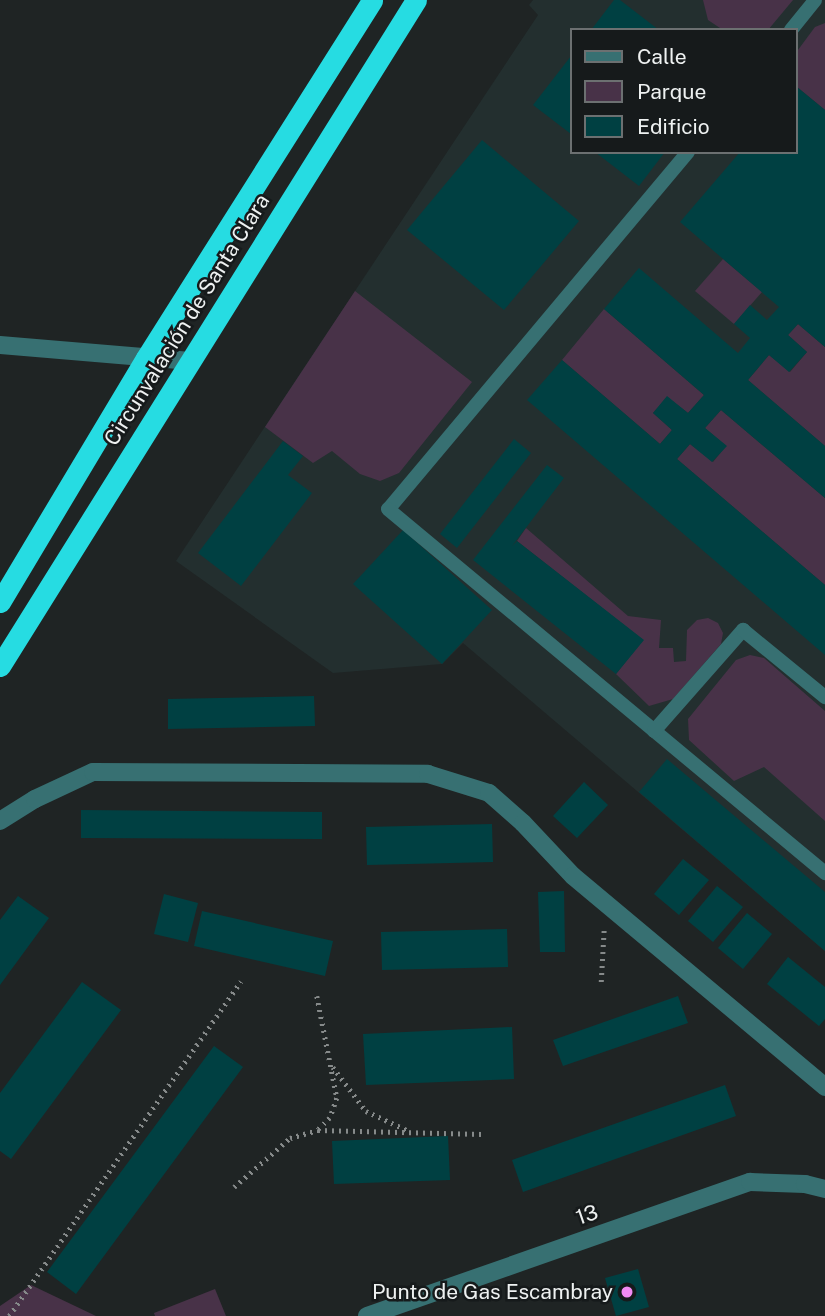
<!DOCTYPE html>
<html>
<head>
<meta charset="utf-8">
<style>
  body { margin:0 }
  #map { position:relative; width:825px; height:1316px; overflow:hidden; background:#1f2424; font-family:"Public Sans",sans-serif }
  div>[style] { position:absolute }
  [style*='--x'] { left:calc(var(--x)*1px); top:calc(var(--y)*1px); width:calc(var(--w)*1px); rotate:calc(var(--a)*1deg) }
  .built>* { inset:0; background:#232f2f }
  .green>* { inset:0; background:#483248 }
  .building>* { inset:0; background:#004042 }
  .path>* { height:4.5px; margin-top:-2.25px; transform-origin:0; background:repeating-linear-gradient(90deg,#868a8a 0 2px,transparent 0 7px) }
  .lane>* { height:14px; margin:-7px; padding:0 7px; transform-origin:7px; border-radius:7px; background:#377072 }
  .street>* { height:18px; margin:-9px; padding:0 9px; transform-origin:9px; border-radius:9px; background:#377072 }
  .highway>* { height:21px; margin:-10.5px; padding:0 10.5px; transform-origin:10.5px; border-radius:10.5px; background:#26dce2 }
  .dots>* { width:19px; height:19px; translate:-50% -50%; box-sizing:border-box; border:4px solid #161a1b; border-radius:50% }
  span { translate:-50% -50%; white-space:nowrap; text-align:center; line-height:1.15; -webkit-text-stroke:5px #161a1b; paint-order:stroke }
  .street-label { font-size:21px; color:#eef1f1 }
  .poi-label { font-size:21px; color:#eef1f1 }
  .right { translate:-100% -50%; text-align:right }
  .legend { position:absolute; left:570px; top:28px; width:228px; height:126px; box-sizing:border-box; background:#161a1b; border:2px solid #6c7071; margin:0; padding:9px 12px; list-style:none; font-size:21px; color:#eef1f1 }
  .legend li { display:flex; align-items:center; gap:14px; height:35px }
  .legend b { width:35px; border:2px solid #6c7071 }
</style>
</head>
<body>
<div id="map">
  <div class="built">
    <i style="clip-path:polygon(evenodd,533px 0,825px 0,825px 951px,463px 643px,442px 664px,333px 673px,176px 561px,538px 15px,529px 5px,533px 0,571px 30px,795px 30px,795px 152px,571px 152px,571px 30px)"></i>
  </div>
  <div class="green">
    <i style="clip-path:polygon(703px 0,793px 0,768px 30px,723px 30px,708px 20px)"></i>
    <i style="clip-path:polygon(825px 23px,825px 110px,797px 87px,795px 54px,815px 27px)"></i>
    <i style="clip-path:polygon(723px 259px,762px 292px,734px 324px,695px 291px)"></i>
    <i style="clip-path:polygon(355px 291px,472px 382px,399px 473px,380px 481px,360px 474px,332px 451px,313px 463px,265px 427px)"></i>
    <i style="clip-path:polygon(604px 309px,704px 395px,688px 413px,667px 397px,653px 413px,672px 430px,660px 444px,562px 360px)"></i>
    <i style="clip-path:polygon(798px 324px,825px 347px,825px 446px,748px 380px,769px 355px,790px 372px,807px 352px,788px 335px)"></i>
    <i style="clip-path:polygon(721px 410px,825px 498px,825px 585px,677px 459px,690px 444px,713px 462px,726px 446px,705px 428px)"></i>
    <i style="clip-path:polygon(526px 528px,628px 616px,661px 620px,659px 648px,673px 648px,674px 662px,686px 661px,687px 630px,697px 620px,708px 618px,718px 623px,723px 633px,721px 644px,673px 699px,649px 706px,616px 674px,643px 640px,517px 541px)"></i>
    <i style="clip-path:polygon(750px 655px,764px 658px,825px 711px,825px 821px,764px 767px,734px 781px,689px 740px,688px 719px,736px 660px)"></i>
    <i style="clip-path:polygon(31px 1285px,96px 1316px,0 1316px,0 1306px)"></i>
    <i style="clip-path:polygon(215px 1289px,226px 1316px,155px 1316px,154px 1313px)"></i>
  </div>
  <div class="building">
    <i style="clip-path:polygon(614px 0,620px 0,659px 30px,591px 30px)"></i>
    <i style="clip-path:polygon(571px 56px,571px 134px,533px 105px)"></i>
    <i style="clip-path:polygon(797px 87px,825px 110px,825px 347px,798px 324px,788px 335px,807px 352px,789px 372px,769px 355px,748px 380px,825px 446px,825px 498px,721px 410px,705px 428px,727px 446px,712px 462px,690px 444px,677px 459px,825px 585px,825px 655px,527px 400px,562px 360px,660px 444px,672px 430px,653px 413px,667px 396px,688px 413px,704px 395px,604px 309px,639px 268px,738px 353px,750px 338px,734px 324px,750px 305px,767px 320px,779px 307px,680px 222px,740px 152px,795px 152px)"></i>
    <i style="clip-path:polygon(482px 140px,579px 221px,504px 310px,407px 230px)"></i>
    <i style="clip-path:polygon(595px 152px,665px 152px,639px 186px)"></i>
    <i style="clip-path:polygon(514px 439px,531px 453px,457px 548px,440px 534px)"></i>
    <i style="clip-path:polygon(283px 441px,303px 456px,288px 475px,312px 493px,241px 586px,198px 553px)"></i>
    <i style="clip-path:polygon(547px 465px,564px 478px,512px 546px,517px 541px,644px 640px,616px 674px,473px 560px)"></i>
    <i style="clip-path:polygon(403px 530px,492px 610px,442px 664px,353px 584px)"></i>
    <i style="clip-path:polygon(314px 696px,315px 726px,168px 729px,168px 699px)"></i>
    <i style="clip-path:polygon(667px 759px,825px 892px,825px 951px,639px 792px)"></i>
    <i style="clip-path:polygon(584px 782px,608px 805px,577px 838px,553px 816px)"></i>
    <i style="clip-path:polygon(81px 810px,322px 812px,322px 839px,81px 838px)"></i>
    <i style="clip-path:polygon(492px 824px,493px 862px,367px 865px,366px 827px)"></i>
    <i style="clip-path:polygon(683px 859px,709px 880px,679px 915px,654px 894px)"></i>
    <i style="clip-path:polygon(717px 886px,743px 907px,713px 942px,688px 921px)"></i>
    <i style="clip-path:polygon(564px 891px,565px 952px,540px 952px,538px 892px)"></i>
    <i style="clip-path:polygon(164px 894px,198px 903px,188px 942px,154px 934px)"></i>
    <i style="clip-path:polygon(18px 896px,49px 918px,0 985px,0 920px)"></i>
    <i style="clip-path:polygon(202px 911px,333px 941px,325px 976px,194px 946px)"></i>
    <i style="clip-path:polygon(747px 913px,772px 934px,743px 969px,718px 948px)"></i>
    <i style="clip-path:polygon(507px 929px,508px 967px,382px 970px,381px 932px)"></i>
    <i style="clip-path:polygon(788px 957px,825px 987px,825px 1019px,819px 1026px,767px 984px)"></i>
    <i style="clip-path:polygon(82px 982px,121px 1010px,11px 1159px,0 1151px,0 1093px)"></i>
    <i style="clip-path:polygon(678px 996px,688px 1023px,563px 1066px,553px 1040px)"></i>
    <i style="clip-path:polygon(512px 1027px,514px 1079px,366px 1085px,363px 1034px)"></i>
    <i style="clip-path:polygon(214px 1046px,243px 1067px,76px 1294px,47px 1272px)"></i>
    <i style="clip-path:polygon(725px 1085px,736px 1116px,523px 1192px,512px 1160px)"></i>
    <i style="clip-path:polygon(448px 1136px,450px 1180px,334px 1184px,332px 1141px)"></i>
    <i style="clip-path:polygon(638px 1269px,649px 1307px,616px 1316px,605px 1278px)"></i>
  </div>
  <div class="path">
    <i style="--x:601;--y:982;--w:54;--a:-86.8"></i>
    <i style="--x:317;--y:996;--w:104;--a:78.9"></i>
    <i style="--x:337;--y:1098;--w:21;--a:109"></i>
    <i style="--x:330;--y:1118;--w:17;--a:135"></i>
    <i style="--x:333;--y:1067;--w:55;--a:53.1"></i>
    <i style="--x:366;--y:1111;--w:45;--a:24.9"></i>
    <i style="--x:234;--y:1187;--w:74;--a:-41.2"></i>
    <i style="--x:290;--y:1138;--w:29;--a:-16"></i>
    <i style="--x:318;--y:1130;--w:164;--a:1.4"></i>
    <i style="--x:9;--y:1316;--w:407;--a:-55.3"></i>
  </div>
  <div class="lane">
    <i style="--x:791;--y:30;--w:38;--a:-51"></i>
    <i style="--x:688;--y:152;--w:466;--a:130"></i>
    <i style="--x:388;--y:509;--w:569;--a:39.79"></i>
    <i style="--x:654;--y:731;--w:135;--a:-48.6"></i>
    <i style="--x:743;--y:630;--w:106;--a:39.3"></i>
  </div>
  <div class="street">
    <i style="--x:0;--y:345;--w:191;--a:4.8"></i>
    <i style="--x:0;--y:821;--w:41;--a:-32.2"></i>
    <i style="--x:35;--y:799;--w:64;--a:-25"></i>
    <i style="--x:93;--y:772;--w:335;--a:0.3"></i>
    <i style="--x:428;--y:774;--w:64;--a:17.3"></i>
    <i style="--x:489;--y:793;--w:45;--a:41.4"></i>
    <i style="--x:523;--y:823;--w:73;--a:46.7"></i>
    <i style="--x:573;--y:876;--w:329;--a:39.9"></i>
    <i style="--x:367;--y:1316;--w:406;--a:-19.3"></i>
    <i style="--x:750;--y:1182;--w:55;--a:2.1"></i>
    <i style="--x:805;--y:1184;--w:21;--a:14"></i>
  </div>
  <div class="highway">
    <i style="--x:0;--y:602;--w:284;--a:-59.1"></i>
    <i style="--x:146;--y:358;--w:423;--a:-57.7"></i>
    <i style="--x:0;--y:666;--w:785;--a:-58.01"></i>
  </div>
  <div class="dots">
    <i style="left:627px;top:1292px;background:#f28af3"></i>
  </div>
  <div class="street-label">
    <span style="left:187px;top:320px;rotate:-58deg">Circunvalación de Santa Clara</span>
    <span style="left:587px;top:1215px;rotate:-19deg">13</span>
  </div>
  <div class="poi-label">
    <span class="right" style="left:613px;top:1292px">Punto de Gas Escambray</span>
  </div>
  <ul class="legend">
  <li><b style="height:9px;background:#377072"></b>Calle</li>
  <li><b style="height:19px;background:#483248"></b>Parque</li>
  <li><b style="height:19px;background:#004042"></b>Edificio</li>
  </ul>
</div>
</body>
</html>
